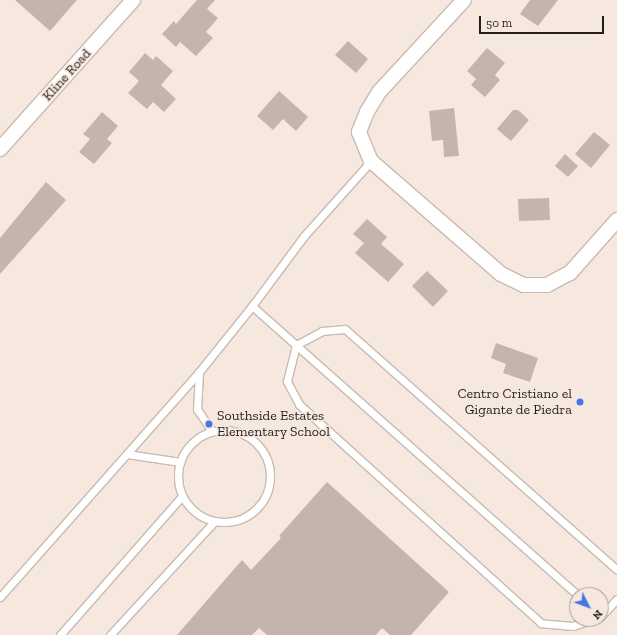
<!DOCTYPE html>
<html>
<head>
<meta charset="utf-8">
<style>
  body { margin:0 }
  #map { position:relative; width:617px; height:635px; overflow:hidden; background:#f7e8df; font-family:"Zilla Slab",serif }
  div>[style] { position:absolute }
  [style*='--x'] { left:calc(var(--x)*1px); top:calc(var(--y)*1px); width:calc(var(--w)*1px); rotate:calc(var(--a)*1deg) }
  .building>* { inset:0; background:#c3b5ac }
  .roads { filter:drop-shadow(1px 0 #c9bbb2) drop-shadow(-1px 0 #c9bbb2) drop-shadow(0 1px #c9bbb2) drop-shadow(0 -1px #c9bbb2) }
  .service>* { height:7px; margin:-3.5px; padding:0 3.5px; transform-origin:3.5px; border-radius:3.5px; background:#fff }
  .service>.ring { margin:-3.5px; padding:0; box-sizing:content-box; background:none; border:7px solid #fff; border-radius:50% }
  .minor>* { height:14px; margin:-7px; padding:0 7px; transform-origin:7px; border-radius:7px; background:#fff }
  .dots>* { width:11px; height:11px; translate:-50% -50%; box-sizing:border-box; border:2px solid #f7e8df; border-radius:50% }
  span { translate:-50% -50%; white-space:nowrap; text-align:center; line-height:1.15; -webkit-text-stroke:3.5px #f7e8df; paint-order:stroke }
  .street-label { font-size:14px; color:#241f1c }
  .poi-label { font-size:14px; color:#241f1c }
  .right { translate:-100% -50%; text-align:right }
  .left { translate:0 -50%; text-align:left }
  .north { position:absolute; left:569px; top:587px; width:40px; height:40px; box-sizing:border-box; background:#f7e8df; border:1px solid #a39891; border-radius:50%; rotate:132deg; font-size:11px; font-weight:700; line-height:16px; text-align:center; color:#241f1c }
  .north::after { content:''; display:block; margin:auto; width:14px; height:18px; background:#4676e7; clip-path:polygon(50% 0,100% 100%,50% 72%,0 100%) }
  .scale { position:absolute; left:479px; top:16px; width:125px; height:18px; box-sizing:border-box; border:2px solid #241f1c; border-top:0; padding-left:5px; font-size:12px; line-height:14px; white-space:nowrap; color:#241f1c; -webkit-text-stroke:3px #f7e8df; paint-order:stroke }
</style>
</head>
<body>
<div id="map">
  <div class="building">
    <i style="clip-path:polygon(15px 0,77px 0,50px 31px)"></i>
    <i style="clip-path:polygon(197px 0,215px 0,207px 9px,218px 18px,206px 32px,213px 38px,196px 56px,180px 42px,176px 47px,162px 34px,174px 21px,176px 24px)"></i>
    <i style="clip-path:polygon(530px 0,558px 0,538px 26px,520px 14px)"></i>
    <i style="clip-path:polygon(348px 41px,368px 59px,356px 73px,335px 55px)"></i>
    <i style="clip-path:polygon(487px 48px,505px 63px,495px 75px,500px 80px,485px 97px,471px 85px,476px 79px,467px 71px)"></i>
    <i style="clip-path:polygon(145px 53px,153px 60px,156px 56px,173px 71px,161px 85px,176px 99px,164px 112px,153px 102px,147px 109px,128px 93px,139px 81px,129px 72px)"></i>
    <i style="clip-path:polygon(279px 91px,308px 117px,296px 131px,283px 119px,273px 130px,257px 116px)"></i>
    <i style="clip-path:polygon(454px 108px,459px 156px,444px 157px,443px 140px,432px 141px,429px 111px)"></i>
    <i style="clip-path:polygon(513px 110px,518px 110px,529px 120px,511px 141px,497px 129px)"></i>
    <i style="clip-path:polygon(102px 112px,118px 126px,107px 139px,112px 143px,94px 164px,79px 152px,90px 139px,83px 134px)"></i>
    <i style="clip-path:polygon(594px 132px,610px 145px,591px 168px,575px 154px)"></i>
    <i style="clip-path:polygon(565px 154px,578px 166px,568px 177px,555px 166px)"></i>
    <i style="clip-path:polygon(46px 182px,66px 200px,0 274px,0 238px)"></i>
    <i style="clip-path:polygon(549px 198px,550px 220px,519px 221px,518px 199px)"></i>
    <i style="clip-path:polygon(367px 219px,387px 237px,381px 244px,404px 264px,388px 282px,355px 253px,364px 243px,353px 234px)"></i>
    <i style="clip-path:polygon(427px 271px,448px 291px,433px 307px,412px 286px)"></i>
    <i style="clip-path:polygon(496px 343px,538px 358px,530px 382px,503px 373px,506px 364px,491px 358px)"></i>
    <i style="clip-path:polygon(327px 482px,449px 592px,411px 635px,390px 635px,382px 628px,376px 635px,267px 635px,259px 628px,252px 635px,177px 635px,242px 560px,251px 570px,281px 538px,279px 536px)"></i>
  </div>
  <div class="roads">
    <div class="service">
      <i style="--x:252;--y:306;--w:435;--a:41.6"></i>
      <i style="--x:199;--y:372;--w:37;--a:93"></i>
      <i style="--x:197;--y:409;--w:27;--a:56"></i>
      <i class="ring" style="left:178px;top:430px;width:85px;height:85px"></i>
      <i style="--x:127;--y:454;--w:54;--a:8.6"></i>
      <i style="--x:0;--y:597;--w:300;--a:-48.5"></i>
      <i style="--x:199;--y:372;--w:85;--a:-51.2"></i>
      <i style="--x:252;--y:306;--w:87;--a:-53.4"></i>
      <i style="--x:304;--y:236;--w:101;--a:-48.2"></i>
      <i style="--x:601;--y:616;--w:23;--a:-47"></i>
      <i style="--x:593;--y:619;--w:21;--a:161"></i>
      <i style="--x:573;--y:626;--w:32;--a:-175"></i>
      <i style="--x:541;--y:623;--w:326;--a:-137.9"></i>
      <i style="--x:299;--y:404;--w:26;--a:-118"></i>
      <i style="--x:287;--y:381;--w:37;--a:-76"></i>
      <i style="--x:296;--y:345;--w:30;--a:-28"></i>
      <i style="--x:322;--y:331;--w:23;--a:-5"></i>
      <i style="--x:345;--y:329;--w:363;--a:41.5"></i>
      <i style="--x:60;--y:635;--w:185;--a:-48.7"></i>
      <i style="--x:110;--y:635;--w:154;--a:-47.4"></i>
    </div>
    <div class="minor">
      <i style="--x:464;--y:0;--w:125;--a:132.7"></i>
      <i style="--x:379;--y:92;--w:23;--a:121"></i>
      <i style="--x:367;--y:112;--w:22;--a:112"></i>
      <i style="--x:359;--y:132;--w:31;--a:68"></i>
      <i style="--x:371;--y:161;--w:172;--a:41"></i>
      <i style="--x:501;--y:274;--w:25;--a:26"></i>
      <i style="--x:524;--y:285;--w:23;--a:0"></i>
      <i style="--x:547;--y:285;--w:26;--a:-28"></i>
      <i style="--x:570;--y:273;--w:71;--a:-48.4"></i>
      <i style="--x:0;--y:149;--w:200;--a:-48.2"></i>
    </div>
  </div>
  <div class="dots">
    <i style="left:580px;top:402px;background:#4676e7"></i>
    <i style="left:209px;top:424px;background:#4676e7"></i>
  </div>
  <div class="street-label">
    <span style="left:67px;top:75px;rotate:-48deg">Kline Road</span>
  </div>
  <div class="poi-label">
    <span class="right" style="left:572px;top:402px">Centro Cristiano el<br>Gigante de Piedra</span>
    <span class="left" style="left:217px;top:424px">Southside Estates<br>Elementary School</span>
  </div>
  <div class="north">N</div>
  <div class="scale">50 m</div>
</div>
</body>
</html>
